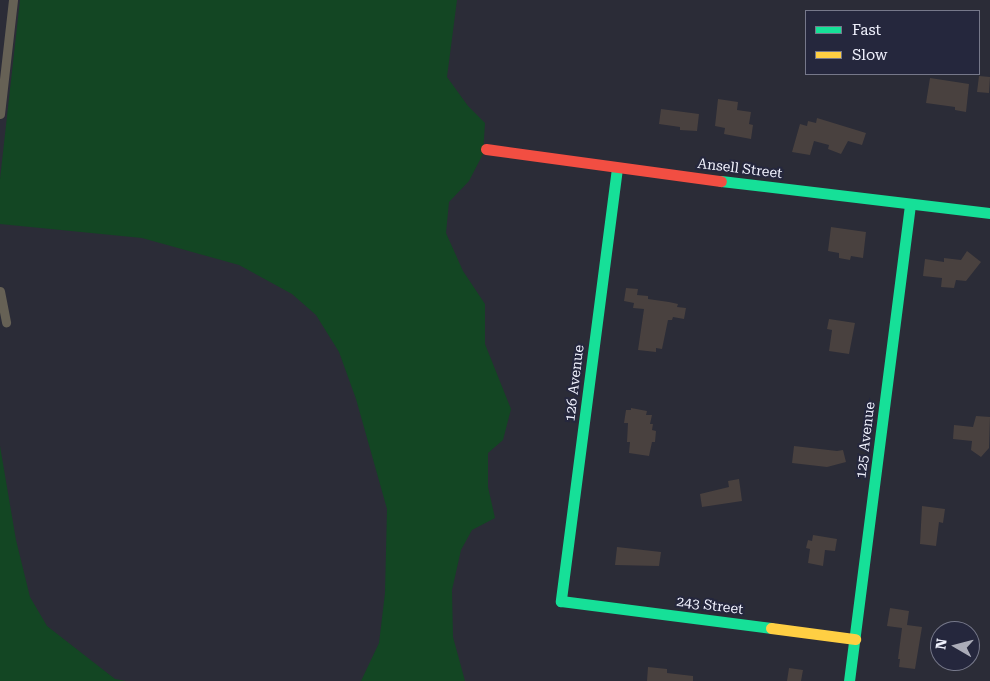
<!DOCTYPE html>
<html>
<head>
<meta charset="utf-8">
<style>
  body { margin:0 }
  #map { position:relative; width:990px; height:681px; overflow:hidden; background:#2b2c37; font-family:"Roboto Serif",serif }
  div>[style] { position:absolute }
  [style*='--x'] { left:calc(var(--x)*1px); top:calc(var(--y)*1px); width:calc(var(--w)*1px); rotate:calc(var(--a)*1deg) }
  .green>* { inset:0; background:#134623 }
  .building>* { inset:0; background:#49413f }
  .street>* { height:9px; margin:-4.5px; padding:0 4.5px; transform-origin:4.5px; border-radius:4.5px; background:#666155 }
  .fast>* { height:11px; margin:-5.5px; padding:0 5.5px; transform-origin:5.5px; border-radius:5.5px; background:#16e098 }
  .slow>* { height:11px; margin:-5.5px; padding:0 5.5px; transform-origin:5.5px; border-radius:5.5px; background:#ffcf43 }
  .jam>* { height:11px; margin:-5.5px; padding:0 5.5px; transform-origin:5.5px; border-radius:5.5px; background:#f24e42 }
  span { translate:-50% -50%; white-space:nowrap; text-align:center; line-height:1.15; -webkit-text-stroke:4px #25273d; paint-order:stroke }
  .street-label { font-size:14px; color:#f0f1fd }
  .legend { position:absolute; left:805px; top:10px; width:175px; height:65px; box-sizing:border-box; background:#25273d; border:1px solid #76788a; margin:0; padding:6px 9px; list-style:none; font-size:15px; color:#f0f1fd }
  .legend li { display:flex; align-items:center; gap:10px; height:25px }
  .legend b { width:25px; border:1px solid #76788a }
  .north { position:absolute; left:930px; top:621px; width:50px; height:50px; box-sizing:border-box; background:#25273d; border:1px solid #76788a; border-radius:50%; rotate:278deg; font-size:14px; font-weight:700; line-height:20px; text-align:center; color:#f0f1fd }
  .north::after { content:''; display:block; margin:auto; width:18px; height:22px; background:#abacb8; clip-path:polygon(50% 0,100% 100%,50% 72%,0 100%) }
</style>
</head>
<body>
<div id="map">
  <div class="green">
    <i style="clip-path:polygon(20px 0,457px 0,447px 77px,468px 106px,485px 123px,483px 154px,469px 181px,449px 202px,446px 233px,463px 271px,485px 304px,485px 344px,511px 409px,503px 440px,488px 453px,488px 487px,495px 518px,472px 530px,461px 550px,452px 590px,453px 637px,465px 681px,361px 681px,379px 643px,385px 593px,387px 509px,356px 399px,339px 352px,316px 315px,292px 294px,239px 265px,142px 238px,0 224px,0 179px)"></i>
    <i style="clip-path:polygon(0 446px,16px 540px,30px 597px,47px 626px,115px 679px,126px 681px,0 681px)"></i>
  </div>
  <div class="building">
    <i style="clip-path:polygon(979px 76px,990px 77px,989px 93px,977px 92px)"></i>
    <i style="clip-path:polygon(930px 78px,969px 84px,966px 112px,955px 110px,955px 107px,926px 103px)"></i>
    <i style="clip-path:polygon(718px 99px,738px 102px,737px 110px,751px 112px,749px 124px,753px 125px,751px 139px,724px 134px,725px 128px,715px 126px)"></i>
    <i style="clip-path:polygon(661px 109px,699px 114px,697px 131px,680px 130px,680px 127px,659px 124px)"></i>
    <i style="clip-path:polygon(817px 118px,866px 133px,862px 145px,848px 141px,841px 154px,828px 149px,829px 145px,814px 141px,810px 155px,792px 152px,800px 124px,807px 126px,808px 121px,816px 123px)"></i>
    <i style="clip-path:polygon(831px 227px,866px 232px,863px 258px,851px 256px,850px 260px,839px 258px,839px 253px,828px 251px)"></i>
    <i style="clip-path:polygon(967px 251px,981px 262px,966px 281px,956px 280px,954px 288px,941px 287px,942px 278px,923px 276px,925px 259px,944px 262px,944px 258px,961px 260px)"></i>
    <i style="clip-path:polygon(626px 288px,638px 289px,637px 295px,648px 296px,648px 299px,669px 302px,678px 304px,677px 307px,686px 308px,684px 319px,673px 317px,672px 320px,668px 320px,662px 349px,656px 348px,656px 352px,638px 350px,644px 309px,633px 308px,634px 303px,624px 301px)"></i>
    <i style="clip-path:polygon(829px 319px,855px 323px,849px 354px,829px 351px,832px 330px,827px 329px)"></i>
    <i style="clip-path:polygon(631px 408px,647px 411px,646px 415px,652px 415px,650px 424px,653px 424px,652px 430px,656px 431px,655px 442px,652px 442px,649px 456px,629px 453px,630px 442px,627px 442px,628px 423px,624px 423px,626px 410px,631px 410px)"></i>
    <i style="clip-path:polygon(976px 416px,990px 417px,989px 448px,981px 457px,971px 450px,972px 441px,953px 439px,954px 425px,973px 427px)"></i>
    <i style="clip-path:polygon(794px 446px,837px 451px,843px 450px,846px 462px,827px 467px,792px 463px)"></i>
    <i style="clip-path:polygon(739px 479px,742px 501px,702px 507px,700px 494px,729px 487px,728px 481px)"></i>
    <i style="clip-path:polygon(922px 506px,945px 509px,943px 523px,939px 522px,936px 546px,920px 544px)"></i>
    <i style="clip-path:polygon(813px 535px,837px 539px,835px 551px,825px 550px,823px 566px,808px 563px,810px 549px,806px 548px,808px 540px,812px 541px)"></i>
    <i style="clip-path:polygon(617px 547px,661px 552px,659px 566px,615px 565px)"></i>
    <i style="clip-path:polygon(890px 608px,909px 611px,907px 625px,922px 627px,915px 669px,899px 667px,900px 659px,898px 659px,902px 628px,887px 626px)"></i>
    <i style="clip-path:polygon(648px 667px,667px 669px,667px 673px,693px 676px,693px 681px,647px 681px)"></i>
    <i style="clip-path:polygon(789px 668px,803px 670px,801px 681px,787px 681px)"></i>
  </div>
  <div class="street">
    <i style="--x:0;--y:114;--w:115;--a:-83.5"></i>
    <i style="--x:0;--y:291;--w:32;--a:79"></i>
  </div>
  <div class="fast">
    <i style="--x:617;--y:168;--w:437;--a:97.4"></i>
    <i style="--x:561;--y:601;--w:212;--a:7.3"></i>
    <i style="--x:721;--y:181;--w:271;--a:6.8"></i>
    <i style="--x:849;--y:681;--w:481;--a:-82.7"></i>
  </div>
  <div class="slow">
    <i style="--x:771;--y:628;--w:85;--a:7.5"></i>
  </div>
  <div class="jam">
    <i style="--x:486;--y:149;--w:237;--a:7.8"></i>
  </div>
  <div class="street-label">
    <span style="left:740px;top:168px;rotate:7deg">Ansell Street</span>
    <span style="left:574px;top:383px;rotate:-83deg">126 Avenue</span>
    <span style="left:865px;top:440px;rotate:-83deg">125 Avenue</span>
    <span style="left:710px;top:605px;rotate:7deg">243 Street</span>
  </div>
  <ul class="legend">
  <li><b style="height:6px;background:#16e098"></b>Fast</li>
  <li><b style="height:6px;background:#ffcf43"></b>Slow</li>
  </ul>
  <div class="north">N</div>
</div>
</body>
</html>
